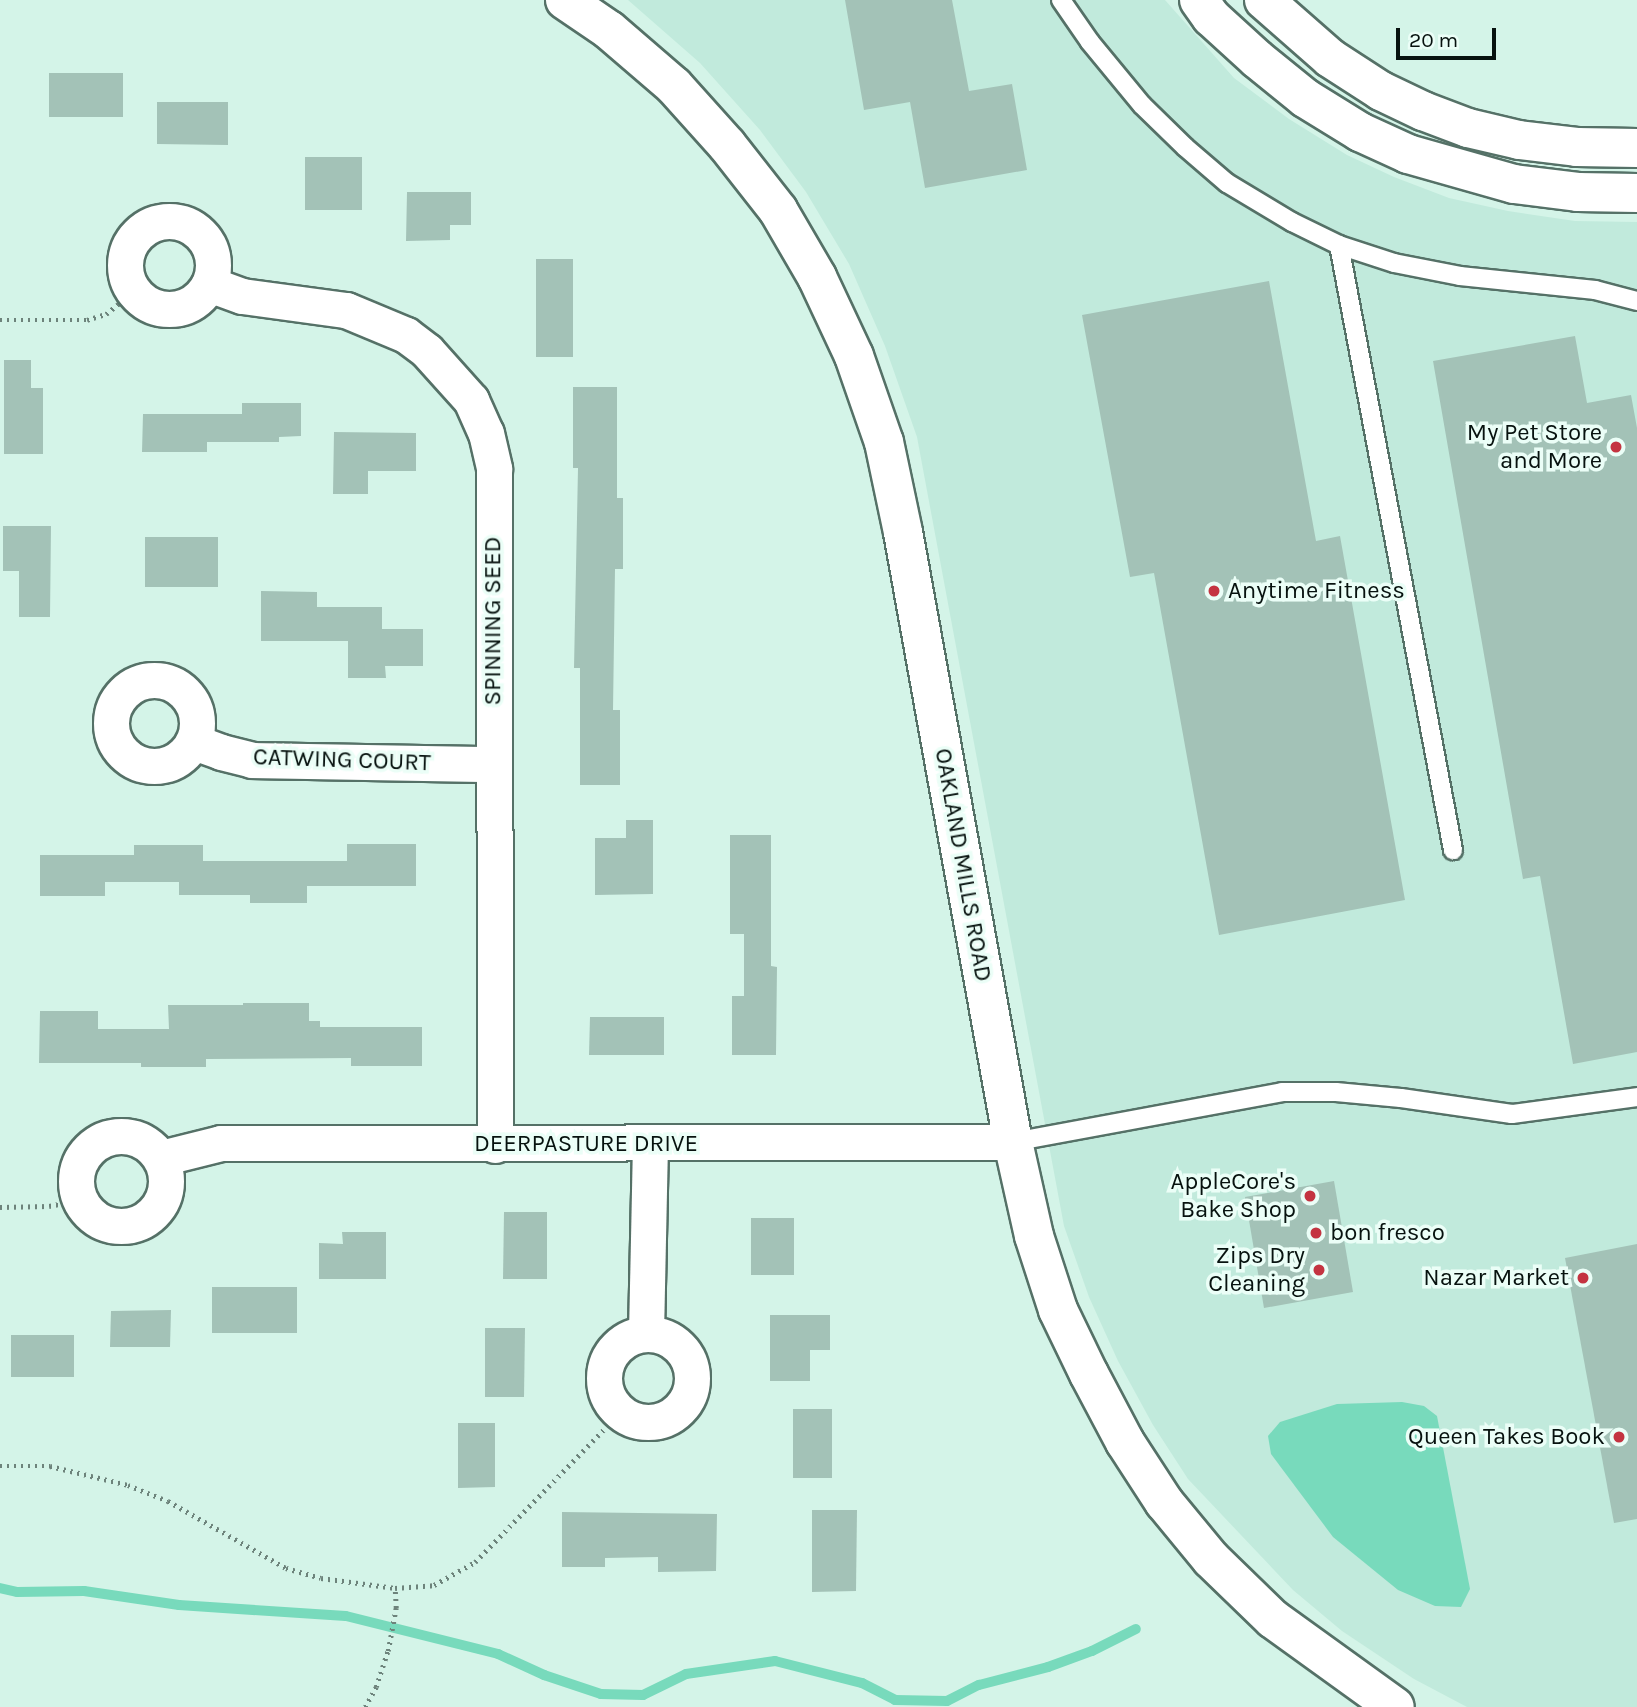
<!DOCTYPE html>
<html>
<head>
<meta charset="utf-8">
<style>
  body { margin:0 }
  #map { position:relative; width:1637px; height:1707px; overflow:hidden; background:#d4f4e8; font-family:Karla,sans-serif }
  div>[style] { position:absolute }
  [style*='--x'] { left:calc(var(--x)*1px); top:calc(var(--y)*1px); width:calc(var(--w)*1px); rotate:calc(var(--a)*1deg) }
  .built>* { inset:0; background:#c1eadc }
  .water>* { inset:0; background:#78dabc }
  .stream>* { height:10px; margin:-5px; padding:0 5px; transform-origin:5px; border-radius:5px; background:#78dabc }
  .building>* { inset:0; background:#a3c2b7 }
  .path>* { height:4.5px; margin-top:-2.25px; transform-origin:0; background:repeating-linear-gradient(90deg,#6d837b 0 2px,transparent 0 7px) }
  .roads { filter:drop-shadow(2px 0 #557167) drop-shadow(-2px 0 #557167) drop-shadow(0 2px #557167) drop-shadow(0 -2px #557167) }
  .lane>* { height:18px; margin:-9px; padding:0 9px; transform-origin:9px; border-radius:9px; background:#fff }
  .street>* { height:35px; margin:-17.5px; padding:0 17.5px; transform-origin:17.5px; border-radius:17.5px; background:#fff }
  .street>.ring { margin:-17.5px; padding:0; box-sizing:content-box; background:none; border:35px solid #fff; border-radius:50% }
  .secondary>* { height:38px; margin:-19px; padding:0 19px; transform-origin:19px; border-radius:19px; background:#fff }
  .primary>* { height:38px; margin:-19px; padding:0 19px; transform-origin:19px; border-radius:19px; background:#fff }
  .dots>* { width:19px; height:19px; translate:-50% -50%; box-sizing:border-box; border:4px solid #ebfef7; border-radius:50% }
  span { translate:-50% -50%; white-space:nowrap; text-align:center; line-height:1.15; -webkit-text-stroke:7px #ebfef7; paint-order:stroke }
  .poi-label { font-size:24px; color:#07120f }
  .right { translate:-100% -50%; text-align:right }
  .left { translate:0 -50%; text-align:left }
  .street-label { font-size:24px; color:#07120f }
  .scale { position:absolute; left:1396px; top:28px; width:100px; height:32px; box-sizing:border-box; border:4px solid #07120f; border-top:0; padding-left:9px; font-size:21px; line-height:24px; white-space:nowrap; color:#07120f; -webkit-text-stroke:5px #ebfef7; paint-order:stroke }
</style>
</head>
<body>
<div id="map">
  <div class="built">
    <i style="clip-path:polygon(628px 0,1165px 0,1234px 78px,1289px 119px,1347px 155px,1394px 177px,1449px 198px,1508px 211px,1575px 221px,1637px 222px,1637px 1707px,1467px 1707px,1414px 1679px,1342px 1631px,1293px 1590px,1188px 1479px,1153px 1425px,1118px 1361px,1089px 1297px,1064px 1226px,917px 437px,885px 346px,849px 264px,806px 192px,760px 130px,700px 63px)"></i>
  </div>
  <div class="water">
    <i style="clip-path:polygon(1402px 1402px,1424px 1406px,1437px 1416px,1470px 1589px,1461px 1607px,1435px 1606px,1398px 1590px,1333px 1537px,1271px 1454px,1268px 1436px,1280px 1422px,1337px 1404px)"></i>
  </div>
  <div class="stream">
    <i style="--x:0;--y:1588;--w:17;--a:13"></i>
    <i style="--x:17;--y:1592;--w:67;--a:-0.9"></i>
    <i style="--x:84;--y:1591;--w:96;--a:8.4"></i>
    <i style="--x:179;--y:1605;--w:167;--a:3.8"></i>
    <i style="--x:346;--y:1616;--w:157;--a:14"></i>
    <i style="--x:498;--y:1654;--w:51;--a:24.5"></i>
    <i style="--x:544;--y:1675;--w:60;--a:18.4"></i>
    <i style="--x:601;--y:1694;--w:42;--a:1.4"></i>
    <i style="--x:643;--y:1695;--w:48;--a:-26"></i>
    <i style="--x:686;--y:1674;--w:90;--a:-8.3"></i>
    <i style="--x:775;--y:1661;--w:90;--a:14.2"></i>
    <i style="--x:862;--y:1683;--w:37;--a:27"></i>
    <i style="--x:895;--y:1700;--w:52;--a:1.1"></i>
    <i style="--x:947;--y:1701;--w:36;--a:-27"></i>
    <i style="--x:979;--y:1685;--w:71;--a:-14.6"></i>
    <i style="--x:1048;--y:1667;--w:47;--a:-20"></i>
    <i style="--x:1092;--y:1651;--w:49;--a:-26.6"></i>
  </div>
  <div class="building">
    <i style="clip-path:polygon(845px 0,952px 0,969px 91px,1012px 84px,1027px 170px,925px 188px,910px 102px,864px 110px)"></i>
    <i style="clip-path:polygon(49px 73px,123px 73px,123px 117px,49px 117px)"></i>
    <i style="clip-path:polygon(157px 102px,228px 102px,228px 145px,157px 144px)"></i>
    <i style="clip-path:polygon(305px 157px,362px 157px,362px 210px,305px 210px)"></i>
    <i style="clip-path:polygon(407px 192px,471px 192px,471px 225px,450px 225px,450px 240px,406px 241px)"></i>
    <i style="clip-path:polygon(536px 259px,573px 259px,573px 357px,536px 357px)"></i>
    <i style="clip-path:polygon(1269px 281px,1316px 541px,1340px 536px,1405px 900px,1219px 935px,1154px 573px,1130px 577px,1082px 315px)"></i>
    <i style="clip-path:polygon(1575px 336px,1587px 403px,1631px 395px,1637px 428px,1637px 1052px,1573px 1064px,1540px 876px,1523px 879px,1433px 361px)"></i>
    <i style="clip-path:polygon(4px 360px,31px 360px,31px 388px,43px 388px,43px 454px,4px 454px)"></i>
    <i style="clip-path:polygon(573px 387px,617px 387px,617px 498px,623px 498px,623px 569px,615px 569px,613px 710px,620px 710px,620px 785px,580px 785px,580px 668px,574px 668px,578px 468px,573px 468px)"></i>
    <i style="clip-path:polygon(242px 403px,301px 403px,301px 436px,279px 437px,279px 442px,207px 442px,207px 452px,142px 452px,143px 414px,242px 414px)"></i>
    <i style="clip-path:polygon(334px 432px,416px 433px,416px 471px,368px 471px,368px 494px,333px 494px)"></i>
    <i style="clip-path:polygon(3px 526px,51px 526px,50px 617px,19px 617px,19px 571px,3px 571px)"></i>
    <i style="clip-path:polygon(145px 537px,218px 537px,218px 587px,145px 587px)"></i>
    <i style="clip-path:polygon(261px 591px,317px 592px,317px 607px,382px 607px,382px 629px,423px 629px,423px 666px,385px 666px,386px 678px,348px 678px,348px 641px,261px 641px)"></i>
    <i style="clip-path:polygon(626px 820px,653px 820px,653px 894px,595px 895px,595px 838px,626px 838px)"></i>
    <i style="clip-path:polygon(730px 835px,771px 835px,771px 966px,777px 967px,776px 1055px,732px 1055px,732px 996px,744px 996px,744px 934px,730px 934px)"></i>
    <i style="clip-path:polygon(347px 844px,416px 844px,416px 886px,307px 886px,307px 903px,250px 903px,250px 895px,179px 895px,179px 882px,105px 882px,105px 896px,40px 896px,40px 855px,134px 855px,134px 845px,203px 845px,203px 861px,347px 861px)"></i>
    <i style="clip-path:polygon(243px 1003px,309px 1003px,309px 1021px,320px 1021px,320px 1027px,422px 1027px,422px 1066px,351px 1066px,351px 1058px,206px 1059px,206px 1067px,141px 1067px,141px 1063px,39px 1063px,40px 1011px,98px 1011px,98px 1029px,169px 1029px,168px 1005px,243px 1005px)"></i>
    <i style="clip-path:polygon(590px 1017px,664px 1017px,664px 1055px,589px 1055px)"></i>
    <i style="clip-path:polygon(1334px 1181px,1353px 1292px,1264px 1308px,1245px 1197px)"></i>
    <i style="clip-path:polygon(504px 1212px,547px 1212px,547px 1279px,503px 1279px)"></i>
    <i style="clip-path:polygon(751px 1218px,794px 1218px,794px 1275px,751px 1275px)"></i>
    <i style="clip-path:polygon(342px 1232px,386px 1232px,386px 1279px,319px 1279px,319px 1243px,343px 1244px)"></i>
    <i style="clip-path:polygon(1637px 1244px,1637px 1519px,1614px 1523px,1565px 1258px)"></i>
    <i style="clip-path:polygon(212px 1287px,297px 1287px,297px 1333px,212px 1333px)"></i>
    <i style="clip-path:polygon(171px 1310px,170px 1347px,110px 1347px,111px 1311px)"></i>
    <i style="clip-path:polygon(770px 1315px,830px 1315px,830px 1350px,810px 1350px,810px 1381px,770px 1381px)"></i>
    <i style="clip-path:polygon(485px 1328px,525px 1328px,524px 1397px,485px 1397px)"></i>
    <i style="clip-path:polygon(11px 1335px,74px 1335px,74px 1377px,11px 1377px)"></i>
    <i style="clip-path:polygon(793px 1409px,832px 1409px,832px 1478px,793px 1478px)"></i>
    <i style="clip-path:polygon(458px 1423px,495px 1423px,495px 1487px,458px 1488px)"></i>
    <i style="clip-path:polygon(812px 1510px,857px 1510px,856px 1591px,812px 1592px)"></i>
    <i style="clip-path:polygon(562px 1512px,717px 1514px,716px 1571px,658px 1572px,658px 1557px,605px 1558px,605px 1567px,562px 1567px)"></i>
  </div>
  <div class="path">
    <i style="--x:0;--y:320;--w:87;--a:0"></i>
    <i style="--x:87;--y:320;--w:20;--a:-18"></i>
    <i style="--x:106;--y:314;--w:35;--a:-39"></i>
    <i style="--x:0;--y:1207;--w:49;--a:-1.2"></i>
    <i style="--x:49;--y:1206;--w:32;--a:-11"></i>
    <i style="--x:0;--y:1466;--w:50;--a:0"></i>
    <i style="--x:50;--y:1466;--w:80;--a:13.7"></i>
    <i style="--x:128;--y:1485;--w:43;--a:21.8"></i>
    <i style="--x:168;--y:1501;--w:136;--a:29.6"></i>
    <i style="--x:286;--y:1568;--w:36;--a:16"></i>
    <i style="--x:321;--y:1578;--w:75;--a:7.7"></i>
    <i style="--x:395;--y:1588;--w:39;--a:-4"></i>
    <i style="--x:434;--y:1585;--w:47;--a:-29.3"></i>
    <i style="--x:475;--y:1562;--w:208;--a:-45.8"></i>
    <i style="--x:365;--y:1707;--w:23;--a:-61"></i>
    <i style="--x:376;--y:1687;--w:38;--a:-72"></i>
    <i style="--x:388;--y:1651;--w:44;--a:-79.5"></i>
    <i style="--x:396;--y:1608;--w:20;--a:-93"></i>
  </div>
  <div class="roads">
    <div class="lane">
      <i style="--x:1061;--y:0;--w:51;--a:55.4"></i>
      <i style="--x:1090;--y:42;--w:82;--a:50.5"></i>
      <i style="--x:1142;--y:105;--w:60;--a:44.3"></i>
      <i style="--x:1185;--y:147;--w:55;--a:40.6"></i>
      <i style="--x:1227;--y:183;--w:76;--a:31"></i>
      <i style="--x:1292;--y:222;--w:52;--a:26.1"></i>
      <i style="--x:1339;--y:245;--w:58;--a:18.1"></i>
      <i style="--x:1394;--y:263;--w:67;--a:11.1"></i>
      <i style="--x:1460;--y:276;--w:136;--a:5.9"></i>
      <i style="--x:1595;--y:290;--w:43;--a:14.7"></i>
      <i style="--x:1339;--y:245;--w:616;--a:79.33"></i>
      <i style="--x:1013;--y:1142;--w:274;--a:-10.5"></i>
      <i style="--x:1282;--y:1092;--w:54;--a:0"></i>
      <i style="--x:1336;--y:1092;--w:65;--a:5.3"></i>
      <i style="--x:1401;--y:1098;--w:112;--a:8.2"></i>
      <i style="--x:1512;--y:1114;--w:126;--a:-7.7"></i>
    </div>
    <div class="street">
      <i class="ring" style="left:125px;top:221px;width:53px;height:53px"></i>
      <i style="--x:209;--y:284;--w:35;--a:20"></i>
      <i style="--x:242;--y:296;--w:105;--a:7.7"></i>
      <i style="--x:346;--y:310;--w:65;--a:22.6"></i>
      <i style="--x:406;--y:335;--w:26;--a:37"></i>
      <i style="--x:427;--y:351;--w:66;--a:48.1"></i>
      <i style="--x:471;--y:400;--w:36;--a:66"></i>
      <i style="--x:486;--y:433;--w:37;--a:77"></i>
      <i style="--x:494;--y:469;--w:676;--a:89.92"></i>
      <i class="ring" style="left:111px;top:680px;width:51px;height:51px"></i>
      <i style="--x:194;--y:742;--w:29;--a:20"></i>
      <i style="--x:221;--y:752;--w:32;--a:14"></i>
      <i style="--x:252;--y:760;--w:241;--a:1"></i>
      <i class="ring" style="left:76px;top:1136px;width:55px;height:55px"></i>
      <i style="--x:161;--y:1158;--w:62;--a:-14"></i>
      <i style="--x:221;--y:1143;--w:792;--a:-0.07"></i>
      <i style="--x:646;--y:1334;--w:190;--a:-88.8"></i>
      <i class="ring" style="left:604px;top:1334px;width:53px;height:53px"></i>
    </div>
    <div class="secondary">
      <i style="--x:565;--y:0;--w:53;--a:34.3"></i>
      <i style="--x:609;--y:30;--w:86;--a:40.7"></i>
      <i style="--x:674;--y:86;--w:79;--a:48.1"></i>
      <i style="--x:727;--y:145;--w:83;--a:51.9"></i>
      <i style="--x:778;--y:210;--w:78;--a:59.8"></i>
      <i style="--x:817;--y:277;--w:87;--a:64.9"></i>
      <i style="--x:854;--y:356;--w:91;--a:70.8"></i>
      <i style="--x:884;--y:442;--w:92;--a:78.1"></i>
      <i style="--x:903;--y:532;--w:620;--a:79.78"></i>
      <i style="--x:1013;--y:1142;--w:96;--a:77.4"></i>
      <i style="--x:1034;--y:1236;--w:78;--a:72"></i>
      <i style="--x:1058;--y:1310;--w:71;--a:64.2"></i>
      <i style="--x:1089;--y:1374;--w:77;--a:62.1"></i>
      <i style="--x:1125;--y:1442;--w:72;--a:57"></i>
      <i style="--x:1164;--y:1502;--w:74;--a:50.5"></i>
      <i style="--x:1211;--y:1559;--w:86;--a:44.1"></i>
      <i style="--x:1273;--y:1619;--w:150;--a:35.8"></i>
    </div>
    <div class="primary">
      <i style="--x:1199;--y:0;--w:21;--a:55"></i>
      <i style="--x:1211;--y:17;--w:62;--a:42.4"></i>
      <i style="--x:1257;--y:59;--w:62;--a:39.1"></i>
      <i style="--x:1305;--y:98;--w:65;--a:31.7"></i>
      <i style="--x:1360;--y:132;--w:53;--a:24.6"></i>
      <i style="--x:1408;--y:154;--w:110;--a:15.8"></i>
      <i style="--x:1514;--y:184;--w:64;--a:7.1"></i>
      <i style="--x:1578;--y:192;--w:59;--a:1"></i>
      <i style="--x:1264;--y:0;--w:88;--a:41.3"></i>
      <i style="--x:1330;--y:58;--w:61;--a:32.9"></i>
      <i style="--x:1381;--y:91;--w:47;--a:25.5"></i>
      <i style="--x:1423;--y:111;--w:48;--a:20.7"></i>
      <i style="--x:1468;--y:128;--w:52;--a:13.2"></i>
      <i style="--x:1519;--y:140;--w:58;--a:6.9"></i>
      <i style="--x:1577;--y:147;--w:60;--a:1"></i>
    </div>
  </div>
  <div class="dots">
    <i style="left:1616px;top:447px;background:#c43441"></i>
    <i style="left:1214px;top:591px;background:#c43441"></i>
    <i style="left:1310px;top:1196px;background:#c43441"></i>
    <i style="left:1316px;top:1233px;background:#c43441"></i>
    <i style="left:1319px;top:1270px;background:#c43441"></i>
    <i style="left:1583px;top:1278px;background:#c43441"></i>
    <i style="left:1619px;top:1437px;background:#c43441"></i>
  </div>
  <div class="poi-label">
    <span class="right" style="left:1602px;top:447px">My Pet Store<br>and More</span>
    <span class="left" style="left:1228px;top:591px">Anytime Fitness</span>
    <span class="right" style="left:1296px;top:1196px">AppleCore's<br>Bake Shop</span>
    <span class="left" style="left:1330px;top:1233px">bon fresco</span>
    <span class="right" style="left:1305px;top:1270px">Zips Dry<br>Cleaning</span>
    <span class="right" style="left:1569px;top:1278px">Nazar Market</span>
    <span class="right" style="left:1605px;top:1437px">Queen Takes Book</span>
  </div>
  <div class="street-label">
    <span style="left:493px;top:621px;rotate:-90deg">SPINNING SEED</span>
    <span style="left:342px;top:760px;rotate:2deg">CATWING COURT</span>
    <span style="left:963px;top:865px;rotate:80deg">OAKLAND MILLS ROAD</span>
    <span style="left:586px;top:1144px">DEERPASTURE DRIVE</span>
  </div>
  <div class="scale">20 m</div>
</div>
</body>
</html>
